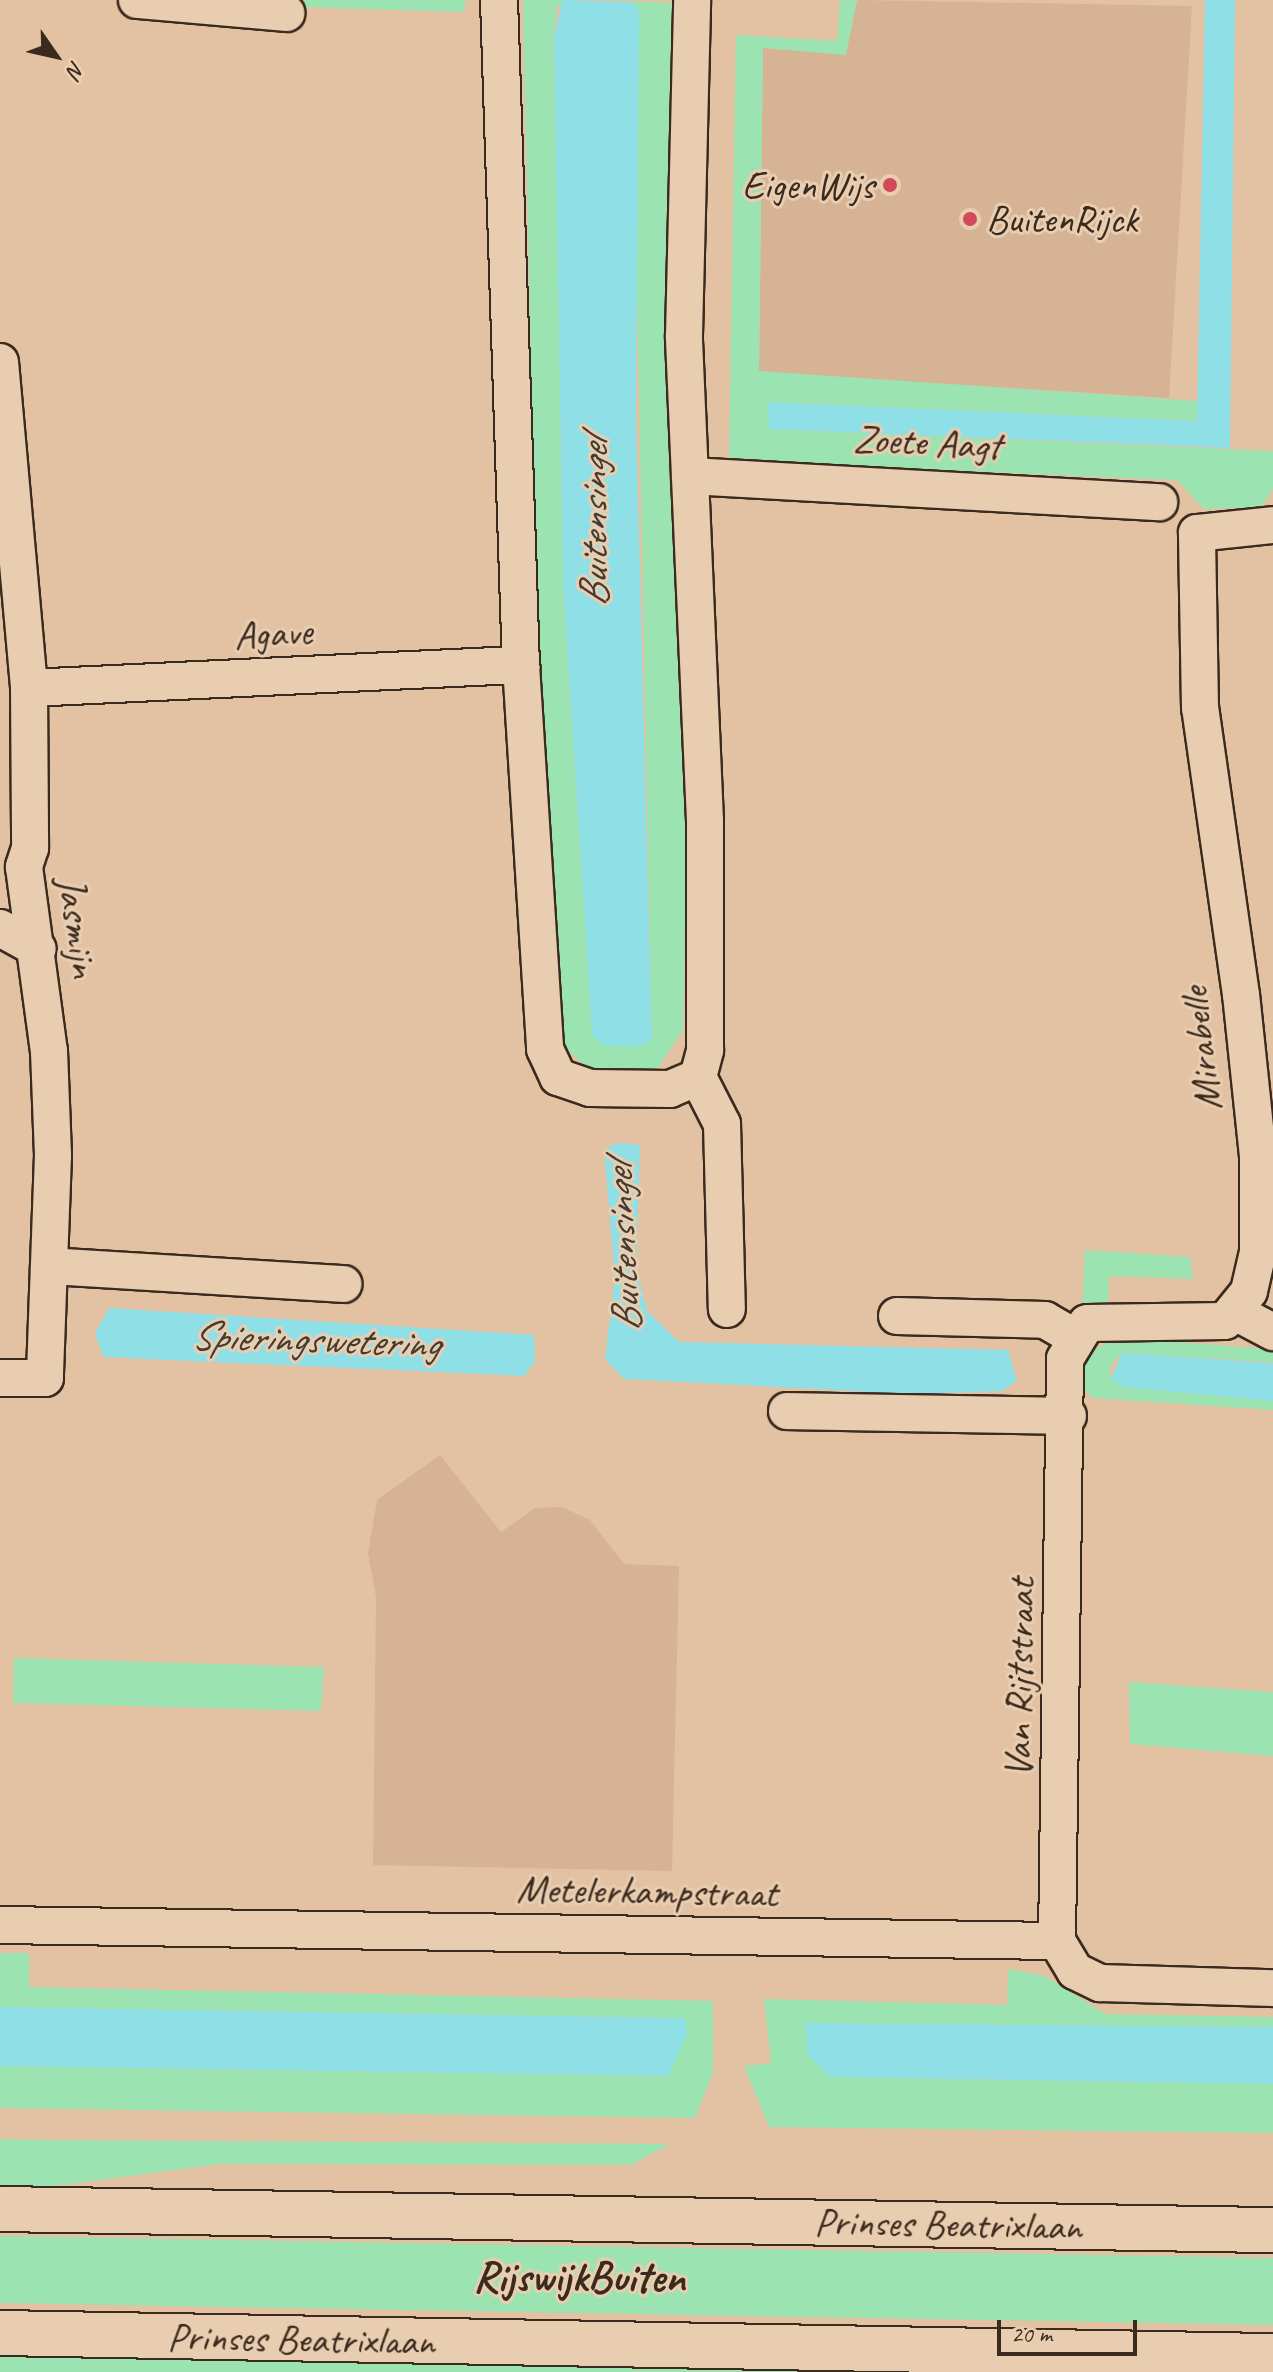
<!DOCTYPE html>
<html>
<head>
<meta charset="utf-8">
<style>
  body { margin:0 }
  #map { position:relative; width:1273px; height:2372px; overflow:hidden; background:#e2c2a3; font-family:Caveat,sans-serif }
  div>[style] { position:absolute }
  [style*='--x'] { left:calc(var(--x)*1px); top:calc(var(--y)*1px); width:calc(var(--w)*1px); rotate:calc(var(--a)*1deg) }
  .built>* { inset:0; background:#d6b395 }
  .green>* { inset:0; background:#9be3b0 }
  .water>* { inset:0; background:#8ee0e6 }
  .roads { filter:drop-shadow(2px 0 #3b2a1e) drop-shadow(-2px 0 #3b2a1e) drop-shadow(0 2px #3b2a1e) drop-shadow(0 -2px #3b2a1e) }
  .minor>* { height:36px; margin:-18px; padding:0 18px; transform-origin:18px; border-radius:18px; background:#e9cdb0 }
  .primary>* { height:44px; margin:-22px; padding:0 22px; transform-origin:22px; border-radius:22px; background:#e9cdb0 }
  .dots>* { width:22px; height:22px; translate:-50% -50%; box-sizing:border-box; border:4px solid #e9cdb0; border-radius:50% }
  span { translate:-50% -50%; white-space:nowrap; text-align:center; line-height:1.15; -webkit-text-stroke:6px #e9cdb0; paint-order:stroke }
  .poi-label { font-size:40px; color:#3b2a1e }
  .right { translate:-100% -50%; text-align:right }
  .left { translate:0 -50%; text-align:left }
  .street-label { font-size:40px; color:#3b2a1e }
  .water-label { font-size:42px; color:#433c32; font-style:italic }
  .quarter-label { font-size:44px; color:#3b2a1e; font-weight:700 }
  .north { position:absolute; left:16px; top:16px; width:80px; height:80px; -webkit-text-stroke:6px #e9cdb0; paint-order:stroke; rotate:124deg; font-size:22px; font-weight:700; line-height:32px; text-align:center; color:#3b2a1e }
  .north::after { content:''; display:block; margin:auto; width:28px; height:36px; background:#3b2a1e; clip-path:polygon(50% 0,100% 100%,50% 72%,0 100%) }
  .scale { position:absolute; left:997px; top:2320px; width:140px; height:36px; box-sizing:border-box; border:4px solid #3b2a1e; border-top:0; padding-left:10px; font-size:24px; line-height:28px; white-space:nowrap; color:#3b2a1e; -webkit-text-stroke:6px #e9cdb0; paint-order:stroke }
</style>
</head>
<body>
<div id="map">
  <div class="built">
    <i style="clip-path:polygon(857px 0,1192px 6px,1169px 398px,759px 372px,763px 48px,845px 54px)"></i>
    <i style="clip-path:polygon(440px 1455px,501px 1532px,535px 1508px,562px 1507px,590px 1520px,624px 1564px,679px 1566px,672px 1871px,373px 1865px,376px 1597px,368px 1553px,377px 1500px)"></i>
  </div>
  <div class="green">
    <i style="clip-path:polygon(295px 0,465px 0,465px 12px,295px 7px)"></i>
    <i style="clip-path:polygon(523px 0,579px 0,557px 5px,554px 38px,563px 581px,592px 1035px,634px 1047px,652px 1041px,631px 2px,597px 0,676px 3px,667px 405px,687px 822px,683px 1030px,655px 1072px,589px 1071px,560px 1042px,537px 641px)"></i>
    <i style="clip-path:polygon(840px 0,857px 0,846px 55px,763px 48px,759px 371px,1197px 401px,1197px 421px,769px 402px,769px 429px,1273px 451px,1273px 489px,1261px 507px,1204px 509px,1177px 480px,729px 461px,736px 35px,837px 41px)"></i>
    <i style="clip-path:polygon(1085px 1250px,1190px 1257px,1193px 1279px,1109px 1276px,1108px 1306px,1082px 1311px)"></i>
    <i style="clip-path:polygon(1119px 1338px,1273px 1349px,1273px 1362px,1122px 1353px,1110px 1366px,1111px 1379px,1124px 1387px,1273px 1401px,1273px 1410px,1093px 1398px,1081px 1386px,1081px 1372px,1090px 1351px)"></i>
    <i style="clip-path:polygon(14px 1658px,324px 1667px,321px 1711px,13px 1703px)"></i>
    <i style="clip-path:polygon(1129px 1682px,1273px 1692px,1273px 1756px,1130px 1744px)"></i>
    <i style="clip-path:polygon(0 1953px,29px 1953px,29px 1987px,713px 2001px,713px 2072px,695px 2118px,0 2108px,0 2066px,668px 2076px,684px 2018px,0 2007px)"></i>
    <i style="clip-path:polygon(1008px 1969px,1045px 1976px,1105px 2014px,1273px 2017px,1273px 2027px,806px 2023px,830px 2077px,1273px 2084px,1273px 2133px,769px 2127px,744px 2066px,771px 2063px,764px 1999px,1007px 2005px)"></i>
    <i style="clip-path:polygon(0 2139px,38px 2140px,669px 2144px,631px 2165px,220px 2164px,47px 2187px,0 2186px)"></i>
    <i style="clip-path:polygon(0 2236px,1273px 2258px,1273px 2325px,0 2303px)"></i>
    <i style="clip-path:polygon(0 2356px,924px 2372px,0 2372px)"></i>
  </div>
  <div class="water">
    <i style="clip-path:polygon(562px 0,631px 2px,639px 10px,636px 416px,652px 1041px,634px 1047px,604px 1045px,592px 1035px,563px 581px,554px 38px)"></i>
    <i style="clip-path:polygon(1205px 0,1235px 0,1230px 448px,769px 429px,768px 402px,1197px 421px)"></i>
    <i style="clip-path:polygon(618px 1143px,640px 1145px,636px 1266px,647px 1311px,679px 1342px,1008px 1350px,1017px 1381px,1002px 1391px,911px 1394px,624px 1379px,605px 1359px,615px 1278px,604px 1149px)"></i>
    <i style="clip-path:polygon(109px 1308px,534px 1335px,535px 1361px,524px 1376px,103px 1357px,95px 1333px)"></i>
    <i style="clip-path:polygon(1122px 1353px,1273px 1363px,1273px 1401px,1124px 1387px,1111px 1379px)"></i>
    <i style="clip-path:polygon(0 2007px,685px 2018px,687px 2034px,668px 2076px,0 2066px)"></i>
    <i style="clip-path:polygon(805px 2023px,1273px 2027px,1273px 2084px,830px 2077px,808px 2055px)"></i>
  </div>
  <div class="roads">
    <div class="minor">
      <i style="--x:137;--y:0;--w:150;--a:5"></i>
      <i style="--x:499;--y:0;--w:665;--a:88.11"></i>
      <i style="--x:521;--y:665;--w:385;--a:86.4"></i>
      <i style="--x:545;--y:1049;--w:31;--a:65"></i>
      <i style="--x:558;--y:1077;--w:34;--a:19"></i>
      <i style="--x:590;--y:1088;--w:80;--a:0.7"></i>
      <i style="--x:670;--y:1089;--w:30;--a:-23"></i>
      <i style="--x:698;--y:1077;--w:28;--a:-75"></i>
      <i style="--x:705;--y:1050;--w:229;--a:-90"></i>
      <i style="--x:705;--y:821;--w:486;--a:-92.5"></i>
      <i style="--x:684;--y:335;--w:335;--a:-88.6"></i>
      <i style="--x:0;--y:362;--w:327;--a:84.9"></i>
      <i style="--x:29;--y:688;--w:160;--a:89.6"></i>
      <i style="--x:30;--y:848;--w:20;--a:108"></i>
      <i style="--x:24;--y:867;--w:186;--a:82.3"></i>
      <i style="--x:49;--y:1051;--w:104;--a:87.8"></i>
      <i style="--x:53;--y:1155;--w:223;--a:92.1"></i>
      <i style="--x:45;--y:1378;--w:45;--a:180"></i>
      <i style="--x:690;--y:476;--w:470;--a:3.2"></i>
      <i style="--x:29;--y:688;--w:493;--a:-2.7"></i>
      <i style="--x:0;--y:928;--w:43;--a:28.9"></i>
      <i style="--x:698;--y:1077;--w:53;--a:62.9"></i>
      <i style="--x:722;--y:1124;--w:185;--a:88.5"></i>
      <i style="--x:49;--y:1266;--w:295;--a:3.5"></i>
      <i style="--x:1237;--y:1313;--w:41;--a:27.8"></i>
      <i style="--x:897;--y:1316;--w:148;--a:1.5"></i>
      <i style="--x:1045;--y:1320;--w:32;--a:30"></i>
      <i style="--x:787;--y:1411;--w:281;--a:1"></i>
      <i style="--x:0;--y:1925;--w:1057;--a:0.87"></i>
      <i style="--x:1057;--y:1941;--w:35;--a:59"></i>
      <i style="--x:1075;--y:1971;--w:28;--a:26"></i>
      <i style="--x:1100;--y:1983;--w:173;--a:1.7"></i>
      <i style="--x:1057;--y:1941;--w:582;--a:-89.21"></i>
      <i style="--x:1065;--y:1359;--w:42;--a:-58.6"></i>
      <i style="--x:1087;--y:1323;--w:138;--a:-0.8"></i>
      <i style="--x:1225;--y:1321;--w:38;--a:-51"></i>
      <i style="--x:1249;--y:1291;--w:39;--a:-77"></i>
      <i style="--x:1258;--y:1253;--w:97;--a:-90"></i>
      <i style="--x:1258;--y:1156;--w:162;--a:-96"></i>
      <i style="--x:1241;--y:995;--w:290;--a:-98.1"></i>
      <i style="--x:1200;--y:708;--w:175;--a:-91"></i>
      <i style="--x:1197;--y:533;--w:76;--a:-6"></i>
    </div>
    <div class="primary">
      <i style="--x:0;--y:2209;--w:1273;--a:0.95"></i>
      <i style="--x:0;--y:2333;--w:1273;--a:1.04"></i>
    </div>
  </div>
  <div class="dots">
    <i style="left:890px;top:185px;background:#d1495b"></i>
    <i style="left:970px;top:219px;background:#d1495b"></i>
  </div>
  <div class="poi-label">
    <span class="right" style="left:874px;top:185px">EigenWijs</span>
    <span class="left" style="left:986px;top:219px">BuitenRijck</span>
  </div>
  <div class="street-label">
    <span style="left:927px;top:442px;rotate:3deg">Zoete Aagt</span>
    <span style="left:273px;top:633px;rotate:-3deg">Agave</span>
    <span style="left:78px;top:927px;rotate:82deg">Jasmijn</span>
    <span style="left:1201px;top:1049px;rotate:-97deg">Mirabelle</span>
    <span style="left:1019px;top:1678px;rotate:-89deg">Van Rijtstraat</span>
    <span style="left:647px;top:1891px;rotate:1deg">Metelerkampstraat</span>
    <span style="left:948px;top:2224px;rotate:1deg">Prinses Beatrixlaan</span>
    <span style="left:301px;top:2339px;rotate:1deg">Prinses Beatrixlaan</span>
  </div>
  <div class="water-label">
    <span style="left:594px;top:523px;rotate:-90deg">Buitensingel</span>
    <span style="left:623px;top:1248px;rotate:-93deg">Buitensingel</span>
    <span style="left:315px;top:1340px;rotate:2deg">Spieringswetering</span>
  </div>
  <div class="quarter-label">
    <span style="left:579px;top:2277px">RijswijkBuiten</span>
  </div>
  <div class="north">N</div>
  <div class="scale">20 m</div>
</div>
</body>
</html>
